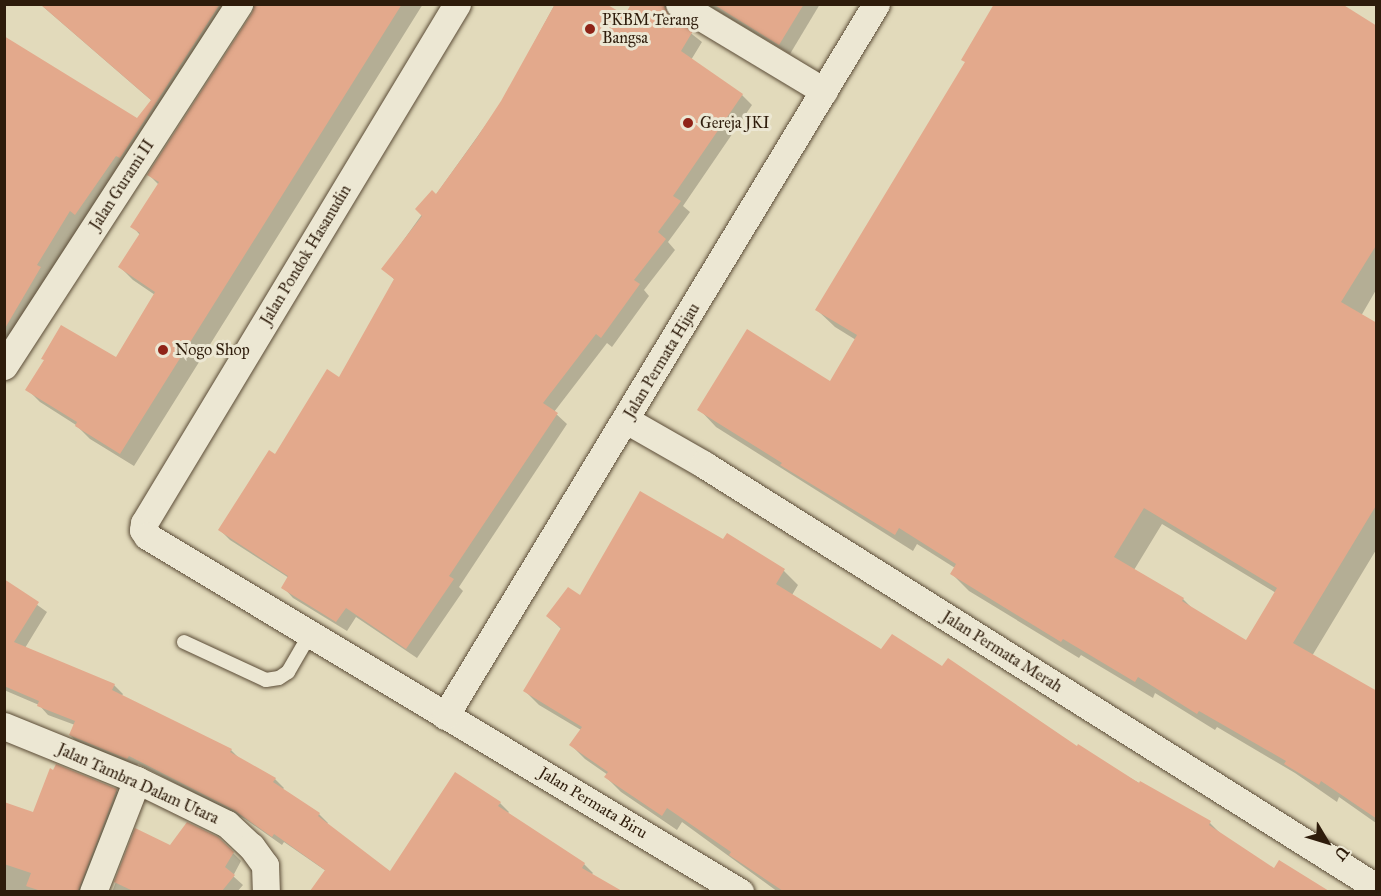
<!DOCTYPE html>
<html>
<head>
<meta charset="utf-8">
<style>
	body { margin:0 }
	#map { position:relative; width:1381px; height:896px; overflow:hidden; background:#e2dabb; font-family:"IM FELL Great Primer",serif }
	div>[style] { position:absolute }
	.shadow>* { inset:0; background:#0003 }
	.building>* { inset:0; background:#e3a98c }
	.roads { filter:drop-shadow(0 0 2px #5b4c37) drop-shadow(0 0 2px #5b4c37) }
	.lane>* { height:14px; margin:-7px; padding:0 7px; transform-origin:7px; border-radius:7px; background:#ece7d3 }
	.street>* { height:27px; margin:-13.5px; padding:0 13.5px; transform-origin:13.5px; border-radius:13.5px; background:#ece7d3 }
	.dots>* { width:16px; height:16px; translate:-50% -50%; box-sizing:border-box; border:3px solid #ece7d3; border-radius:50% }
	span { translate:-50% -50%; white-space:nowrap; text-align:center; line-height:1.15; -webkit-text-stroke:6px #ece7d3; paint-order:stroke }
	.poi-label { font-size:16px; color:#2e1c0b }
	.left { translate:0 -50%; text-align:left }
	.street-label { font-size:16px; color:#2e1c0b }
	.frame { position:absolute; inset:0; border:6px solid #2e1c0b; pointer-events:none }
	.north { position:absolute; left:1297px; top:812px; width:60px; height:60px; -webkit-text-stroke:4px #ece7d3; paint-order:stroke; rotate:128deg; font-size:16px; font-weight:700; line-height:24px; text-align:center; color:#2e1c0b }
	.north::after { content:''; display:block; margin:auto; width:21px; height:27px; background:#2e1c0b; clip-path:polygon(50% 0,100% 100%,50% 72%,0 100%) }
</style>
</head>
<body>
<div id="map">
	<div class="shadow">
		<div style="clip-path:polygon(40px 4px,243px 4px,4px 343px,4px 38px,138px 120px,152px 101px)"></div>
		<div style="clip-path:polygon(256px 4px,423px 4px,134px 466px,90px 439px,76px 425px,40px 402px,27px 389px,117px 359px,155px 295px,133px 280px,120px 267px,140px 235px,132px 226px,159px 185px,149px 175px,254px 13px)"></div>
		<div style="clip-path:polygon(555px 4px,603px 4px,625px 17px,633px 4px,678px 4px,673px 15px,674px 20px,702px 42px,691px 60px,742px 95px,752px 105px,683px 206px,690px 212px,668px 242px,675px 250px,644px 290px,649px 296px,612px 347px,607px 343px,554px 412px,567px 424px,459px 587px,463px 591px,417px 658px,356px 617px,347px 631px,293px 598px,283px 587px,289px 578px,230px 540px,220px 530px,340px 379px,395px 280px,383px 269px,502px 102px)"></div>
		<div style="clip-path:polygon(706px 4px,820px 4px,790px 54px)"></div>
		<div style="clip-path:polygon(evenodd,1376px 28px,1376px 290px,1361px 316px,1376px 325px,1376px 550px,1312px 656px,1376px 694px,1376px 823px,1339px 797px,1337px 802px,1295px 773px,1217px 727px,1215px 730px,1155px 693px,1153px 698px,1081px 655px,1079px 658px,969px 591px,952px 574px,955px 568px,917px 544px,913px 551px,716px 427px,699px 409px,830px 383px,856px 340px,835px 327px,817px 310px,1376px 28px,1162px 524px,1276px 593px,1246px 642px,1194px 610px,1183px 599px,1134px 570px,1162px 524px)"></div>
		<div style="clip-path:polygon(723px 541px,784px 571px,798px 585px,792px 595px,882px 652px,1077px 748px,1210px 823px,1224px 837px,1275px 870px,1280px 862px,1326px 892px,778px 892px,682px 822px,677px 830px,621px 792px,606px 777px,608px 775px,585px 759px,571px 745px,581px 730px,539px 705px,525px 691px,562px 630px,548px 616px,580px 597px)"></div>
		<div style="clip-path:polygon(4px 581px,47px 612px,25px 648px,114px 685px,123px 694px,121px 697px,231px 750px,240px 759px,275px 779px,284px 788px,282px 790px,319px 814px,328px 823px,326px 825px,390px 873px,500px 803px,509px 812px,507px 814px,584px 864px,593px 873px,591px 875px,619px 892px,312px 892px,326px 871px,284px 842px,282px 845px,245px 819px,138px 764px,136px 767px,79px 744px,70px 735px,75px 725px,48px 715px,39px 705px,4px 690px)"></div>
		<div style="clip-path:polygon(116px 790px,124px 799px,88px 892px,4px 892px,4px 803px,34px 814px)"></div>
		<div style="clip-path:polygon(136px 830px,170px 847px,233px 853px,241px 861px,233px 876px,243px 885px,237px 892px,112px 892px)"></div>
	</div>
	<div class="building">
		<div style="clip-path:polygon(40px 4px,220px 4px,120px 158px,116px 156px,75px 215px,70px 211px,37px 265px,41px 267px,4px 330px,4px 36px,137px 118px,151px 100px)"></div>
		<div style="clip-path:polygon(255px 4px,402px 4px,120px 454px,75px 426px,77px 422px,25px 390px,44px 360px,41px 359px,61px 325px,116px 357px,155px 292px,118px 267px,140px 233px,130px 227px,159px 182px,147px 175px,252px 13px)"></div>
		<div style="clip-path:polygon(555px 4px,606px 4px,625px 15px,631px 4px,663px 4px,670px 17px,693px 31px,681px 51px,743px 94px,673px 196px,681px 201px,658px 232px,666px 239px,634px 280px,640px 284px,601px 338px,596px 334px,543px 403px,558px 413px,449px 576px,454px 579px,406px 649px,346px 608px,336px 622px,281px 588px,288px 576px,218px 530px,269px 450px,275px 454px,327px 369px,339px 377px,394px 279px,381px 269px,422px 216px,415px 209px,432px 190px,436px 194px,476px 139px,501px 101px)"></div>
		<div style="clip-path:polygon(713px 4px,804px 4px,779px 45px)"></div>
		<div style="clip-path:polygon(evenodd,994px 4px,1342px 4px,1377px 26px,1377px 244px,1341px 302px,1377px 323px,1377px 504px,1293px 643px,1377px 691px,1377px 819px,1321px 781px,1319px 785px,1284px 764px,1286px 761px,1199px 711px,1197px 714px,1138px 677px,1135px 682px,1063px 639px,1061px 642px,950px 574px,956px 564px,899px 528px,895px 535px,780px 465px,782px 463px,697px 410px,747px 329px,830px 381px,857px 335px,815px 310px,965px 62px,961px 60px,994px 4px,1144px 508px,1277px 588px,1246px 640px,1182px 601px,1184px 598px,1114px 557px,1144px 508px)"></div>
		<div style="clip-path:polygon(640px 491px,723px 539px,727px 533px,785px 569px,776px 584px,881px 649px,892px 634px,942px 666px,948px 658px,1077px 746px,1078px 744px,1139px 783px,1140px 781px,1211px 821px,1209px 825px,1274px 868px,1279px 860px,1329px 891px,783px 891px,729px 855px,731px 852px,667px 808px,662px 816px,604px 777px,608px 772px,569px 745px,582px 727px,523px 691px,561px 628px,546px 616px,568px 587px,580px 595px)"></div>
		<div style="clip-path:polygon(4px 579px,39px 602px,14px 642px,115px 684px,112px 690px,232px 749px,230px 752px,276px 778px,273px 782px,320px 813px,318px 816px,390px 871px,455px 772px,501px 802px,498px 806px,585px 863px,582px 868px,622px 891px,310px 891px,325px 870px,274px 834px,272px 837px,234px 810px,129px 756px,127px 759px,69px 735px,75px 721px,37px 706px,39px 701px,4px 686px)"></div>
		<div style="clip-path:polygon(56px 764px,117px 789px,78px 891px,41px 891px,26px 886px,31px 873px,4px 864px,4px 802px,33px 812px,50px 768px,53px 770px)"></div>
		<div style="clip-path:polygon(187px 822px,218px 837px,234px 852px,225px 867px,235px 875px,222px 891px,133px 891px,114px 882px,135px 828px,170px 845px)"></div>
	</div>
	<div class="roads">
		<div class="lane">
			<div style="left:184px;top:642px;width:90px;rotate:24.9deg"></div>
			<div style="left:266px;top:680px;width:13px;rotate:-9deg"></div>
			<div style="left:279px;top:678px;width:11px;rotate:-34deg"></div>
			<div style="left:288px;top:672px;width:44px;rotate:-59.9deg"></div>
		</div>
		<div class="street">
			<div style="left:457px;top:4px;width:606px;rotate:121.09deg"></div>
			<div style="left:144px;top:523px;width:7px;rotate:98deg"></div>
			<div style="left:143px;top:530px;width:7px;rotate:56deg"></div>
			<div style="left:147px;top:536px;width:692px;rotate:30.98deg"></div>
			<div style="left:679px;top:4px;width:169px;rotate:31deg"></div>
			<div style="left:4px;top:366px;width:432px;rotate:-57deg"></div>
			<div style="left:626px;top:420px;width:89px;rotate:29.7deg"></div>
			<div style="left:703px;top:464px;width:795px;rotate:32.15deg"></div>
			<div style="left:445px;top:716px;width:832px;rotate:-58.81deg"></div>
			<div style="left:4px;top:726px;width:144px;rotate:22.1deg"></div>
			<div style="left:137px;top:780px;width:100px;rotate:26.1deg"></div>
			<div style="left:227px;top:824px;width:33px;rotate:43deg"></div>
			<div style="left:251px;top:846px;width:24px;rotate:54deg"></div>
			<div style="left:265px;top:865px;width:27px;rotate:88deg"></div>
			<div style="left:93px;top:892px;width:120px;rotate:-68.6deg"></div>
		</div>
	</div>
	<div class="dots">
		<div style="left:590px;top:29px;background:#8f2418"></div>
		<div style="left:688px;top:123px;background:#8f2418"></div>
		<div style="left:163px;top:350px;background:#8f2418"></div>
	</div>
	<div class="poi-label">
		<span class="left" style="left:602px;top:29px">PKBM Terang<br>Bangsa</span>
		<span class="left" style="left:700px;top:123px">Gereja JKI</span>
		<span class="left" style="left:175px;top:350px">Nogo Shop</span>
	</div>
	<div class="street-label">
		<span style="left:122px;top:185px;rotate:-57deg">Jalan Gurami II</span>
		<span style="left:306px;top:255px;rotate:-59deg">Jalan Pondok Hasanudin</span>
		<span style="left:662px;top:361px;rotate:-59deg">Jalan Permata Hijau</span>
		<span style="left:1002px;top:652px;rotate:32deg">Jalan Permata Merah</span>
		<span style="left:138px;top:784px;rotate:24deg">Jalan Tambra Dalam Utara</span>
		<span style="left:593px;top:803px;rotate:31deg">Jalan Permata Biru</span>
	</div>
	<div class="frame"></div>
	<div class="north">U</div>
</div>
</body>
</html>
